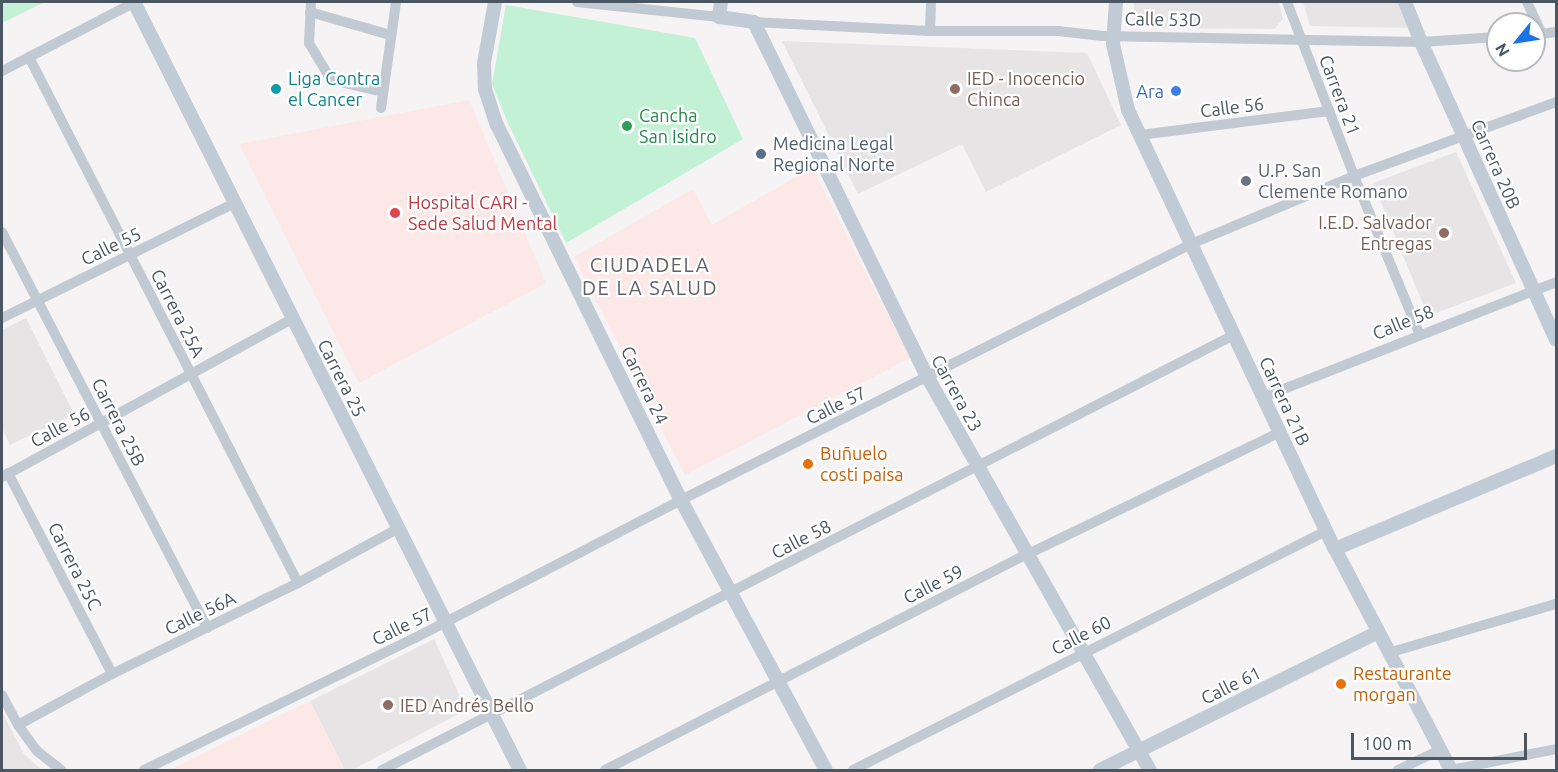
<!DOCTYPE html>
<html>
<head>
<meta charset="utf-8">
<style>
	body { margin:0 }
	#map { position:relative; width:1558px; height:772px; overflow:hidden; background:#f5f3f3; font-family:Ubuntu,sans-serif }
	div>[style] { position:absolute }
	.education>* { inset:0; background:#e6e4e5 }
	.medical>* { inset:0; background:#fce8e6 }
	.green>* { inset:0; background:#c3f1d5 }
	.street>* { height:10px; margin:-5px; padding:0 5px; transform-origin:5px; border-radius:5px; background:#c1cad2 }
	.secondary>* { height:14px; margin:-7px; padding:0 7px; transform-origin:7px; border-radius:7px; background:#c1cbd6 }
	.dots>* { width:16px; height:16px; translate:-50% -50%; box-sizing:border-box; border:3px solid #fff; border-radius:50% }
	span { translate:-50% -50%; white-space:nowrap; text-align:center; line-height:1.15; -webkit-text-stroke:4.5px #fff; paint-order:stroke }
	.street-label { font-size:18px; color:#4a5661 }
	.culture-label { font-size:18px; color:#0d838f }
	.left { translate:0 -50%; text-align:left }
	.education-label { font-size:18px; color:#785e54 }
	.right { translate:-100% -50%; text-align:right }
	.shop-label { font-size:18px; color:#366cbe }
	.leisure-label { font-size:18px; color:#27864d }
	.service-label { font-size:18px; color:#4e5e75 }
	.worship-label { font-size:18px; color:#5b616d }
	.health-label { font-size:18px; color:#be3a42 }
	.food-label { font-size:18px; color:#c56008 }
	.neighbourhood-label { font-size:20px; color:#5f6368; letter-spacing:1.5px }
	.frame { position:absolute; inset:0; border:3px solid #4a5661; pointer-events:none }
	.north { position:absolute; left:1486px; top:12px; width:60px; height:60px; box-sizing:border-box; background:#fff; border:2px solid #b7bbc0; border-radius:50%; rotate:240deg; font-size:16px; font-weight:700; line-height:24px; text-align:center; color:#4a5661 }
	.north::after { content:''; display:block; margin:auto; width:21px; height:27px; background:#1a73e8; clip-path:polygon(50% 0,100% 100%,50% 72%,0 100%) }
	.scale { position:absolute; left:1351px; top:733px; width:176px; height:27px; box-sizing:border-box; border:3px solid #4a5661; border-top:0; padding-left:8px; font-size:18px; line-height:21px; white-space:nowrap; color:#4a5661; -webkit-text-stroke:4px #fff; paint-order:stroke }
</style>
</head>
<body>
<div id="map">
	<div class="education">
		<div style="clip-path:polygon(1134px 2px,1279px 2px,1283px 19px,1274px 29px,1147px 28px,1134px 23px)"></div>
		<div style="clip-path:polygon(1303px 2px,1399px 2px,1409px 28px,1310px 26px)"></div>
		<div style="clip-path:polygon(782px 41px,1087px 53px,1121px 125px,986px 192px,962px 144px,858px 194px)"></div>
		<div style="clip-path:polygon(1456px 152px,1516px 283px,1428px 316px,1373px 183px)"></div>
		<div style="clip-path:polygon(26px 318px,74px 414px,10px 445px,2px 428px,2px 330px)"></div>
		<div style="clip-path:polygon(434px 639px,466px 710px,352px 770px,345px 770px,310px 701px)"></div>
		<div style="clip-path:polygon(2px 712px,24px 754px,42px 770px,2px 770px)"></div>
	</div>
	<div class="medical">
		<div style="clip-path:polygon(469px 100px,546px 283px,359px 383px,239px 144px)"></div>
		<div style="clip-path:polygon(812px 168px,910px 358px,685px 475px,574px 257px,693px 189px,712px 225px)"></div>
		<div style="clip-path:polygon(310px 701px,345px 770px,169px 770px)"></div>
	</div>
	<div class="green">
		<div style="clip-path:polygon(2px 2px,45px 2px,2px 23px)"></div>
		<div style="clip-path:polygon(506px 5px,695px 38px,743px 139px,566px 243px,507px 121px,492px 84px)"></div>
	</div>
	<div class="street">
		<div style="left:311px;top:2px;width:41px;rotate:92.8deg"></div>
		<div style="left:309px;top:43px;width:37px;rotate:59deg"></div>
		<div style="left:328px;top:75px;width:10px;rotate:37deg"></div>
		<div style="left:336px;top:81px;width:48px;rotate:13.2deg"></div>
		<div style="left:577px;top:2px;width:143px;rotate:6deg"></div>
		<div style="left:1287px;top:2px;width:186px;rotate:68.9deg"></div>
		<div style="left:1354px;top:176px;width:170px;rotate:67.5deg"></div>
		<div style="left:1527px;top:2px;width:35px;rotate:65deg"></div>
		<div style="left:310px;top:12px;width:83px;rotate:16deg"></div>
		<div style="left:754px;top:22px;width:176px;rotate:2.9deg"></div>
		<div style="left:930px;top:31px;width:128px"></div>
		<div style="left:1058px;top:31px;width:45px;rotate:6.3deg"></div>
		<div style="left:1103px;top:36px;width:318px;rotate:1.1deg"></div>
		<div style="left:1421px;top:42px;width:77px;rotate:-3.7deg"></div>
		<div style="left:930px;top:31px;width:29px;rotate:-88deg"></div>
		<div style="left:1534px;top:35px;width:22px;rotate:-8deg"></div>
		<div style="left:29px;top:57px;width:591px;rotate:62.91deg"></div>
		<div style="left:2px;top:71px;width:150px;rotate:-27.4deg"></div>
		<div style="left:381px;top:108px;width:107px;rotate:-81.9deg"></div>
		<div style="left:1140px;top:135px;width:191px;rotate:-7.2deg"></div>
		<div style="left:2px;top:232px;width:446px;rotate:62.6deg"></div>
		<div style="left:2px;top:318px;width:260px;rotate:-26.3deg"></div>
		<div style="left:1263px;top:397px;width:315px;rotate:-21.4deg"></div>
		<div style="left:8px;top:473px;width:226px;rotate:62.6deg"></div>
		<div style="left:2px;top:477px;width:330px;rotate:-28.6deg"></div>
		<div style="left:1388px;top:653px;width:175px;rotate:-16.3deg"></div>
		<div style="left:2px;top:695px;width:34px;rotate:62deg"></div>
		<div style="left:18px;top:725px;width:32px;rotate:54deg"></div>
		<div style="left:37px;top:751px;width:31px;rotate:38deg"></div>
		<div style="left:18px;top:725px;width:107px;rotate:-28.5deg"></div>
		<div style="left:112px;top:674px;width:207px;rotate:-26.1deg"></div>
		<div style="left:298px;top:583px;width:113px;rotate:-28.6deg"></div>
		<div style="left:144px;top:770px;width:301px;rotate:-26deg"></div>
		<div style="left:415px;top:638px;width:300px;rotate:-27.4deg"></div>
		<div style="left:681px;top:500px;width:571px;rotate:-26.65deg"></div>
		<div style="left:1191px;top:244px;width:177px;rotate:-22.6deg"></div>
		<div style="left:1354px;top:176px;width:215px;rotate:-20.1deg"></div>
		<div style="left:382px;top:770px;width:957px;rotate:-27.05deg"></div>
		<div style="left:605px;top:770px;width:473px;rotate:-27.1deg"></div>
		<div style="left:1026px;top:555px;width:282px;rotate:-25.8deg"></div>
		<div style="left:853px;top:770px;width:530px;rotate:-26.81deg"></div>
		<div style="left:1398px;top:770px;width:47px;rotate:-25.5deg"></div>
		<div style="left:1451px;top:770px;width:107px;rotate:-11.3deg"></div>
	</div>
	<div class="secondary">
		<div style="left:134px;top:2px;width:860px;rotate:63.32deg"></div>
		<div style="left:495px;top:2px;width:62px;rotate:100.2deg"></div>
		<div style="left:484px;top:63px;width:26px;rotate:88deg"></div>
		<div style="left:485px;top:89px;width:38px;rotate:72deg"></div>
		<div style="left:497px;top:125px;width:418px;rotate:63.9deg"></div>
		<div style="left:681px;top:500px;width:306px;rotate:61.8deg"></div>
		<div style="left:721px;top:2px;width:15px;rotate:98deg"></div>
		<div style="left:719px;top:17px;width:35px;rotate:8deg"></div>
		<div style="left:754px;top:22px;width:396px;rotate:64deg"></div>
		<div style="left:928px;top:378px;width:450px;rotate:60.5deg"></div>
		<div style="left:1116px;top:2px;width:42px;rotate:94.1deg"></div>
		<div style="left:1113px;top:44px;width:68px;rotate:77.2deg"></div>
		<div style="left:1128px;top:110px;width:485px;rotate:64.8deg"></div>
		<div style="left:1335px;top:549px;width:250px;rotate:62.3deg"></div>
		<div style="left:1405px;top:2px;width:43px;rotate:68.2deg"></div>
		<div style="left:1421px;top:42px;width:327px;rotate:65.6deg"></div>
		<div style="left:1335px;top:549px;width:240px;rotate:-22.8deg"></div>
		<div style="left:1100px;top:770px;width:310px;rotate:-26.4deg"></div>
	</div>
	<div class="dots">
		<div style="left:276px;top:89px;background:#0f9aa8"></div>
		<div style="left:955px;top:89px;background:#8d6e63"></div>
		<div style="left:1176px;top:91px;background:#3f7fe0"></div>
		<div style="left:627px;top:126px;background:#2e9e5b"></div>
		<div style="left:761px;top:154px;background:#5c6f8a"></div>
		<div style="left:1246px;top:181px;background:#6b7280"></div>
		<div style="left:395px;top:213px;background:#e0444e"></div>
		<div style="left:1444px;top:233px;background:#8d6e63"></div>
		<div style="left:808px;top:464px;background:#e8710a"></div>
		<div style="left:1341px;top:684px;background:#e8710a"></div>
		<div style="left:388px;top:705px;background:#8d6e63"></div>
	</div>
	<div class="street-label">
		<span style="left:1163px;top:19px;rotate:1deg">Calle 53D</span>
		<span style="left:1340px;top:95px;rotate:69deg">Carrera 21</span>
		<span style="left:1232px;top:107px;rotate:-7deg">Calle 56</span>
		<span style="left:1496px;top:164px;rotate:66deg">Carrera 20B</span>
		<span style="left:111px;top:246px;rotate:-26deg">Calle 55</span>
		<span style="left:178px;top:313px;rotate:63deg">Carrera 25A</span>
		<span style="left:1403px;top:322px;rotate:-22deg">Calle 58</span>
		<span style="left:342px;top:378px;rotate:63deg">Carrera 25</span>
		<span style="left:645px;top:385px;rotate:64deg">Carrera 24</span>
		<span style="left:957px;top:393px;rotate:61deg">Carrera 23</span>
		<span style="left:1285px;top:401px;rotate:65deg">Carrera 21B</span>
		<span style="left:836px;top:405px;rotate:-26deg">Calle 57</span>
		<span style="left:119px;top:422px;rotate:63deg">Carrera 25B</span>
		<span style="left:60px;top:427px;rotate:-28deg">Calle 56</span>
		<span style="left:801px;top:539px;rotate:-27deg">Calle 58</span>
		<span style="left:75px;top:566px;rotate:63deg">Carrera 25C</span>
		<span style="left:933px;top:584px;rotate:-27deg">Calle 59</span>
		<span style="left:200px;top:613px;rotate:-26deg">Calle 56A</span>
		<span style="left:402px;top:626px;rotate:-26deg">Calle 57</span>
		<span style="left:1081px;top:635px;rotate:-27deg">Calle 60</span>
		<span style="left:1231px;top:685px;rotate:-26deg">Calle 61</span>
	</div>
	<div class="culture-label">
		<span class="left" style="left:288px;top:89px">Liga Contra<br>el Cancer</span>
	</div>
	<div class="education-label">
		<span class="left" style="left:967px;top:89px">IED - Inocencio<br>Chinca</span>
		<span class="right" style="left:1432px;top:233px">I.E.D. Salvador<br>Entregas</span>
		<span class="left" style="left:400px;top:705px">IED Andrés Bello</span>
	</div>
	<div class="shop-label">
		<span class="right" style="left:1164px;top:91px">Ara</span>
	</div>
	<div class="leisure-label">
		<span class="left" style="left:639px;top:126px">Cancha<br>San Isidro</span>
	</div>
	<div class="service-label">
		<span class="left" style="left:773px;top:154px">Medicina Legal<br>Regional Norte</span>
	</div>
	<div class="worship-label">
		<span class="left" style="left:1258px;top:181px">U.P. San<br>Clemente Romano</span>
	</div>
	<div class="health-label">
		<span class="left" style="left:408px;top:213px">Hospital CARI -<br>Sede Salud Mental</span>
	</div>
	<div class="food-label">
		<span class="left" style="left:820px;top:464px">Buñuelo<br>costi paisa</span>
		<span class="left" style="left:1353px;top:684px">Restaurante<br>morgan</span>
	</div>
	<div class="neighbourhood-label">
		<span style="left:650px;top:276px">CIUDADELA<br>DE LA SALUD</span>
	</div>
	<div class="frame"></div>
	<div class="north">N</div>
	<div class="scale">100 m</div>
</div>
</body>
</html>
